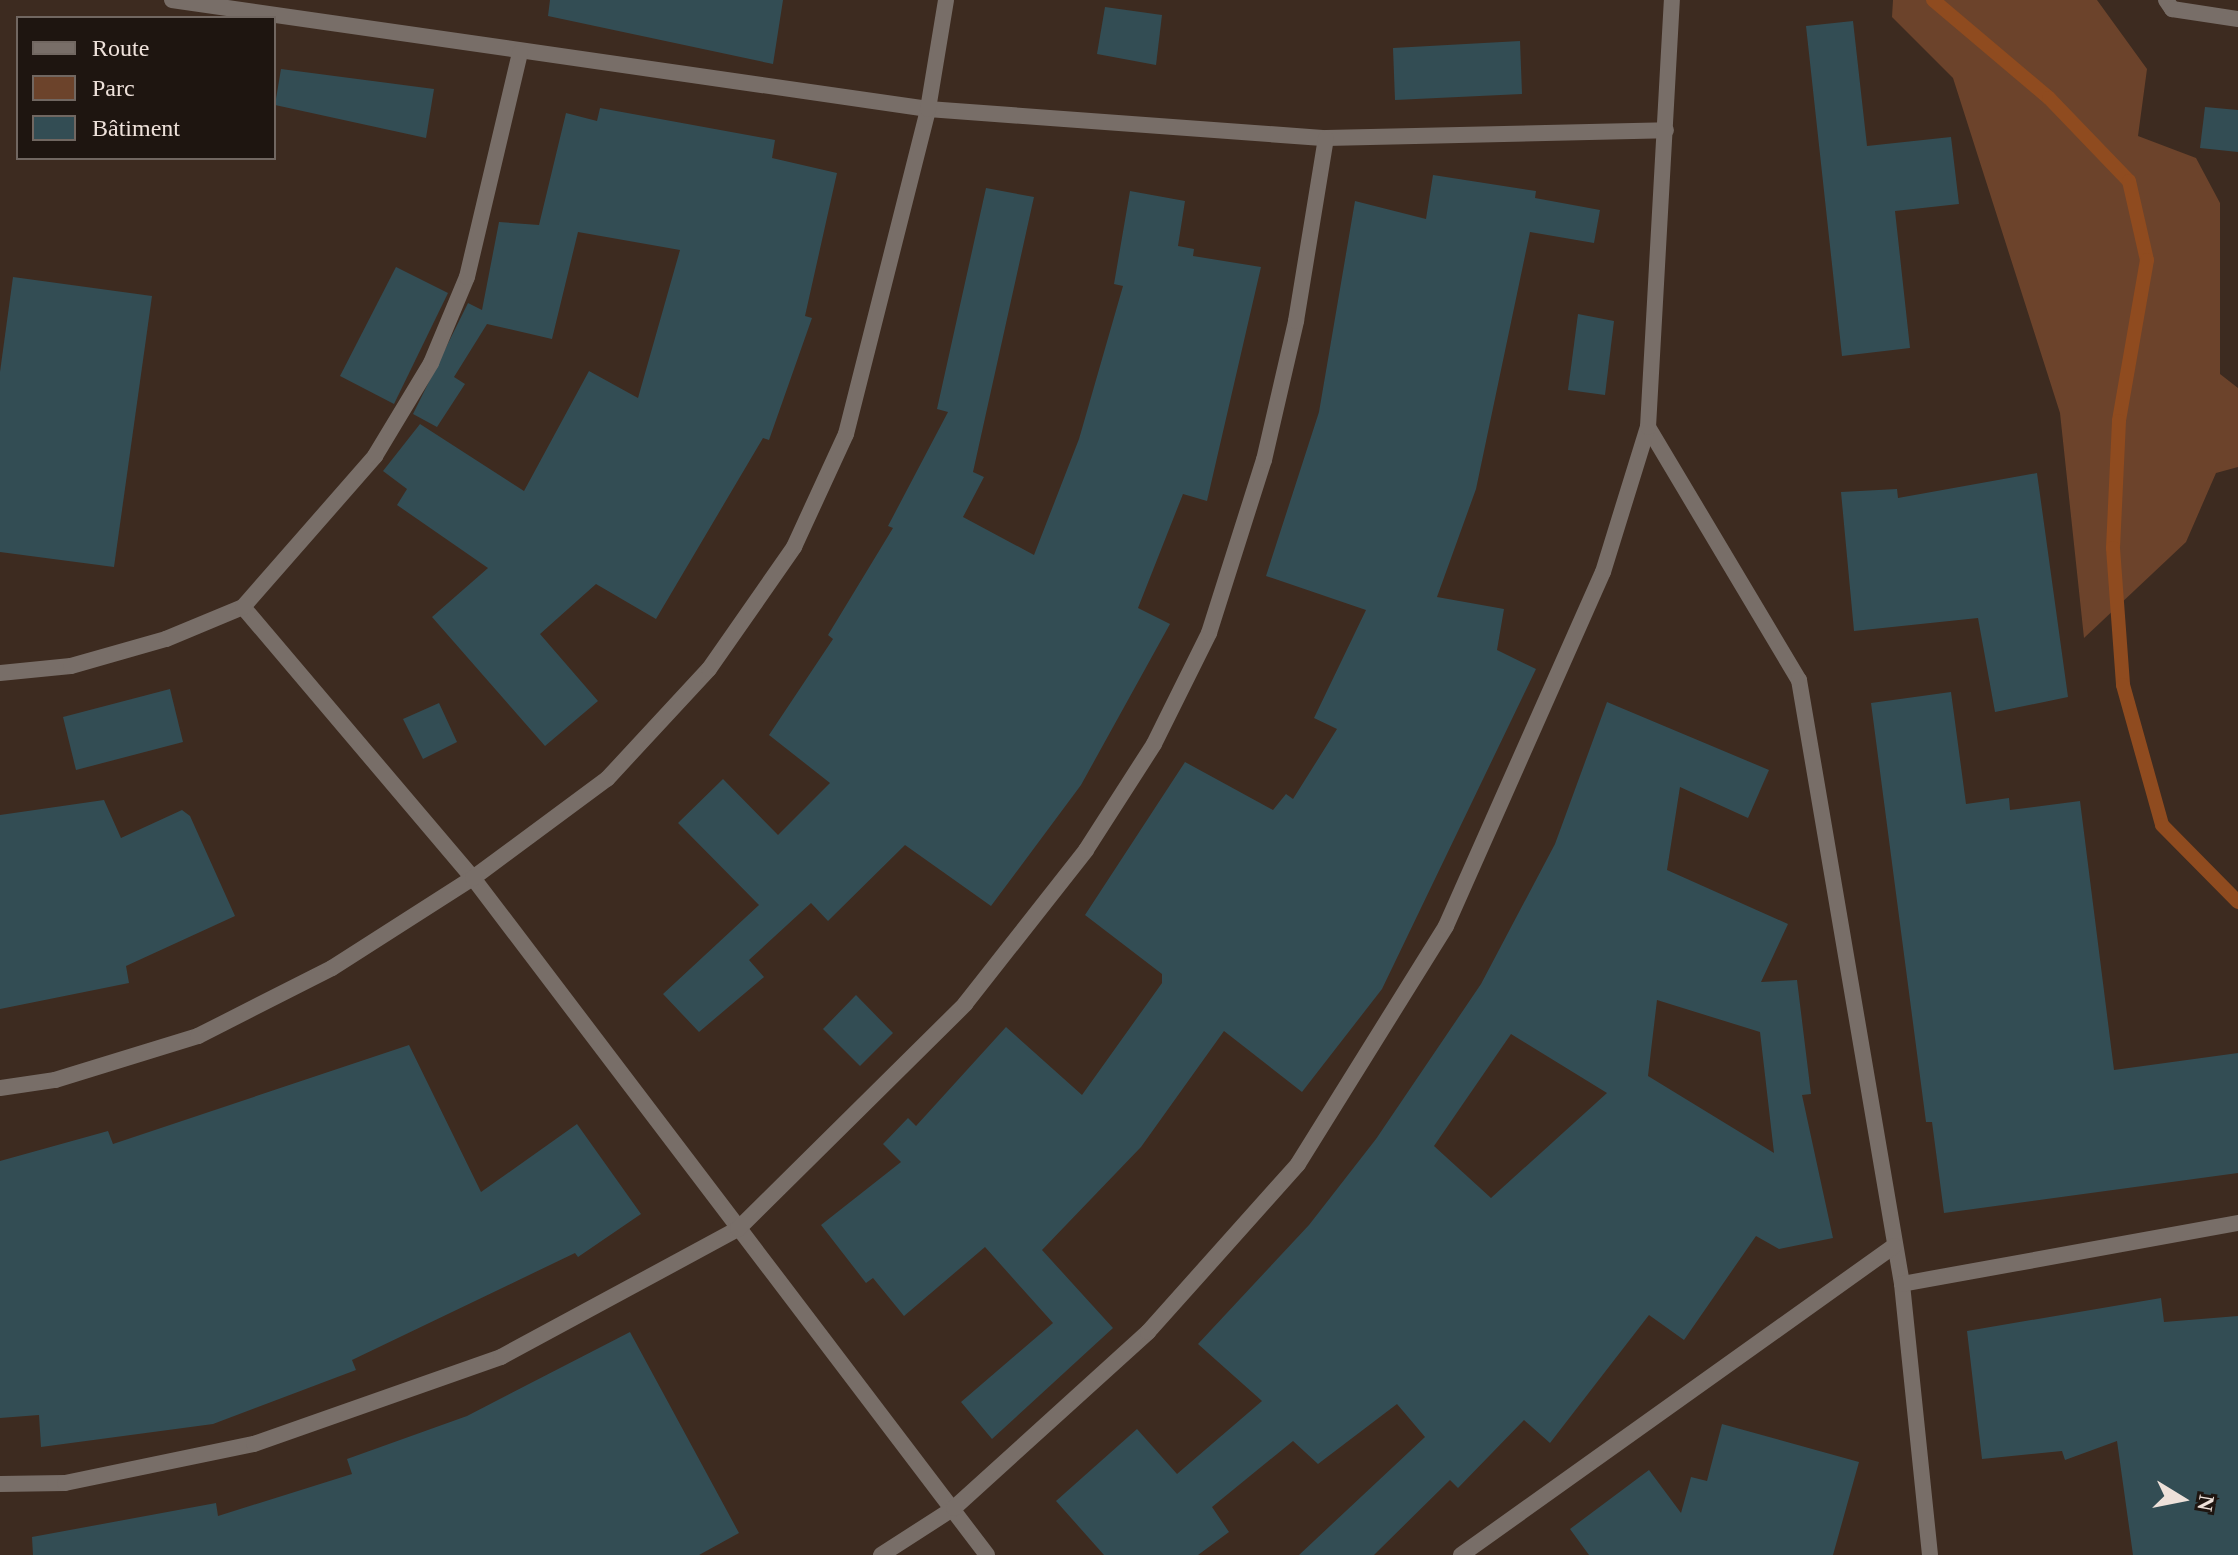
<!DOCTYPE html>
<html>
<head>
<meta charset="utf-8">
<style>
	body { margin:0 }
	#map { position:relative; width:2238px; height:1555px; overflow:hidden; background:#3d2b20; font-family:Georgia,serif }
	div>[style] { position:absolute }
	.green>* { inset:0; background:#6c432b }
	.stream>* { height:14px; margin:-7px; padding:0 7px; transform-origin:7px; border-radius:7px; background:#8f4b1f }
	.building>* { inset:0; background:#334d54 }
	.service>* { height:16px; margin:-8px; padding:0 8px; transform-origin:8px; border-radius:8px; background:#786e68 }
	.minor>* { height:16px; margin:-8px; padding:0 8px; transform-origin:8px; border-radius:8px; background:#786e68 }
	span { translate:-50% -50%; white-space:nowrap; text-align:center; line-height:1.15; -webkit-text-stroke:6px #1e1510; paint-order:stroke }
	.legend { position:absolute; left:16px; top:16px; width:260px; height:144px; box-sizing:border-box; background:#1e1510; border:2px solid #716761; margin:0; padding:10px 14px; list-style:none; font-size:24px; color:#eee1da }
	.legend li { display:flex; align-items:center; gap:16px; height:40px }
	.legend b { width:40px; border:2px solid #716761 }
	.north { position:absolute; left:2142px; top:1459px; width:80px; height:80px; -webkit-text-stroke:6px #1e1510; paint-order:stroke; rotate:100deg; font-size:22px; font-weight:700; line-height:32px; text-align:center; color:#eee1da }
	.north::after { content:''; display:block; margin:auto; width:28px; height:36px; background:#eee1da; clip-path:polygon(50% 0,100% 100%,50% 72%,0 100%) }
</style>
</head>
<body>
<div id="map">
	<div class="green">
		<div style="clip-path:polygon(1893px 0,2097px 0,2147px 69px,2138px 136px,2196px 158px,2220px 203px,2220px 374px,2238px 388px,2238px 467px,2216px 473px,2186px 542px,2084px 638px,2060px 413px,1953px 78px,1892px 17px)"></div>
	</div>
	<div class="stream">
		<div style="left:1933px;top:0;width:152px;rotate:40.2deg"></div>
		<div style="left:2049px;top:98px;width:115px;rotate:46.1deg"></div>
		<div style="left:2129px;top:181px;width:81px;rotate:77.2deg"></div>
		<div style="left:2147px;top:260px;width:163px;rotate:99.9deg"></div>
		<div style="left:2119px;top:421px;width:127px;rotate:92.7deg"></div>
		<div style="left:2113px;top:548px;width:137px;rotate:85.8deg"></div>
		<div style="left:2123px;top:685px;width:145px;rotate:74.4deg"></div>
		<div style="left:2162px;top:825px;width:108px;rotate:45.4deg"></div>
	</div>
	<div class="building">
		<div style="clip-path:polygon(550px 0,783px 0,773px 64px,548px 16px)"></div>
		<div style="clip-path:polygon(1105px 7px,1162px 15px,1156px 65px,1097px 54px)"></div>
		<div style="clip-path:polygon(1853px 21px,1867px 146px,1951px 137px,1959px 204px,1895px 211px,1910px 348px,1842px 356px,1806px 26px)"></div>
		<div style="clip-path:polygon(1520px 41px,1522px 94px,1395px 100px,1393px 48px)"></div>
		<div style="clip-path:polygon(281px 69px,434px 89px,426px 138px,275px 105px)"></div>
		<div style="clip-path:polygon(2205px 107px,2238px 110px,2238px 152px,2200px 148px)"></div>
		<div style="clip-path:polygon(600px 108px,775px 140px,772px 158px,837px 173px,805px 316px,812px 318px,769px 440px,763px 438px,656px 619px,596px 584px,540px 634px,598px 701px,545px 746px,432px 617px,488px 568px,397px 505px,407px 489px,383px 471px,420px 424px,524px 491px,589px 371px,638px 398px,680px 250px,578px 232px,552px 339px,487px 324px,454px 377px,465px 384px,437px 427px,413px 414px,468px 303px,482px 310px,499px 222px,539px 225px,566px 113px,597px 121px)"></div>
		<div style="clip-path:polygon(1433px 175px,1536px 191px,1535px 198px,1600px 210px,1594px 243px,1530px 232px,1476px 489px,1437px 597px,1504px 609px,1497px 650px,1536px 669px,1382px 989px,1302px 1092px,1224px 1031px,1141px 1147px,1042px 1250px,1113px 1328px,992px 1439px,961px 1402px,1053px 1323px,985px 1247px,904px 1316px,873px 1278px,866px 1283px,821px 1225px,901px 1162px,883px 1144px,908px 1118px,916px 1126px,1006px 1027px,1082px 1095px,1162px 983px,1162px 974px,1085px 915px,1185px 762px,1273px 810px,1286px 794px,1293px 799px,1337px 729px,1314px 718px,1366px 610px,1266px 576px,1319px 412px,1355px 201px,1426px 219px)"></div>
		<div style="clip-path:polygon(986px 188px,1034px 197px,973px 472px,984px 477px,963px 517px,1034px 555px,1079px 439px,1123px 286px,1114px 284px,1130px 191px,1185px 201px,1178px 246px,1194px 249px,1193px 256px,1261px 267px,1207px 501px,1183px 494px,1138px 608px,1170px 624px,1081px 785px,991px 906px,905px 845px,828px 921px,811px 903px,749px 960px,764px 977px,699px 1032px,663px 994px,759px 905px,678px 823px,723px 779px,778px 835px,830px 783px,769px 735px,833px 639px,828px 635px,893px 528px,888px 526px,948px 412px,937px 409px)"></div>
		<div style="clip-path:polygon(396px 267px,448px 293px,394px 404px,340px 376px)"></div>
		<div style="clip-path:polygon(13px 277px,152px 296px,114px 567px,0 552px,0 372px)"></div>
		<div style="clip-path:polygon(1578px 314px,1614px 321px,1605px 395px,1568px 390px)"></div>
		<div style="clip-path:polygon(2037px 473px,2068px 697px,1995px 712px,1978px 618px,1854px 631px,1841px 492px,1897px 489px,1898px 498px)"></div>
		<div style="clip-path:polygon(170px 689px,183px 742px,76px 770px,63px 717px)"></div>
		<div style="clip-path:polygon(1951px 692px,1966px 804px,2009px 798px,2010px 810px,2080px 801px,2114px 1070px,2238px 1053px,2238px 1173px,1944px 1213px,1932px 1122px,1926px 1122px,1871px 703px)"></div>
		<div style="clip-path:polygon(evenodd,1607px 702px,1769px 770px,1748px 818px,1680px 787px,1667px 870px,1788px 924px,1761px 982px,1797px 980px,1811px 1094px,1802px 1095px,1833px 1238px,1779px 1249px,1756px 1236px,1684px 1340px,1649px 1315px,1550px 1443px,1524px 1420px,1458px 1488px,1450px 1480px,1374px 1555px,1299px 1555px,1425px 1437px,1397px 1404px,1318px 1464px,1293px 1441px,1212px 1507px,1229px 1532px,1198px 1555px,1104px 1555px,1056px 1501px,1137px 1429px,1177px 1474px,1262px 1401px,1198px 1344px,1309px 1225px,1376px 1139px,1481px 984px,1555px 844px,1607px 702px,1657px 1000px,1760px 1032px,1774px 1153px,1648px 1076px,1657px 1000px,1607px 702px,1511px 1034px,1607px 1093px,1491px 1198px,1434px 1146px,1511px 1034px)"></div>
		<div style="clip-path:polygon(439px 703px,457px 742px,423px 759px,403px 719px)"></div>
		<div style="clip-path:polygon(104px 800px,121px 838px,182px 810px,190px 816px,235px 916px,126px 966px,129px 983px,0 1009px,0 815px)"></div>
		<div style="clip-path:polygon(856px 995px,893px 1033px,860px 1066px,823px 1029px)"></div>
		<div style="clip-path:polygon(409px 1045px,481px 1192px,577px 1124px,641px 1214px,578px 1257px,575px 1253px,352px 1360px,356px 1370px,213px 1424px,41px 1447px,39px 1415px,0 1418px,0 1161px,108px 1131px,113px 1144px)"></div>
		<div style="clip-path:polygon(2161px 1298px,2164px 1322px,2238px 1316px,2238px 1555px,2133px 1555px,2117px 1441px,2065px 1460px,2062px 1451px,1982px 1459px,1967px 1331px)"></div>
		<div style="clip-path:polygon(630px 1332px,739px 1533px,699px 1555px,33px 1555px,32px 1537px,216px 1503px,218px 1516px,352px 1474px,347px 1459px,467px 1416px)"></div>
		<div style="clip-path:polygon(1722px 1424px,1859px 1462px,1833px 1555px,1589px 1555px,1570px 1529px,1649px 1470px,1681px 1513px,1691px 1477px,1707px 1481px)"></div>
	</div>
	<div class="service">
		<div style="left:2166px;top:0;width:11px;rotate:56deg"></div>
		<div style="left:2172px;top:9px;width:67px;rotate:8.6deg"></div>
	</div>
	<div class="minor">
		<div style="left:172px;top:0;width:764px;rotate:8.2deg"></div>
		<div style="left:928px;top:109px;width:399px;rotate:4.2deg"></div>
		<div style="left:1326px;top:138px;width:340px;rotate:-1.3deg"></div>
		<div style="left:1648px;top:427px;width:295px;rotate:59.2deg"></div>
		<div style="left:1799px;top:680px;width:613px;rotate:80.32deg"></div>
		<div style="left:1902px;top:1284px;width:272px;rotate:84.1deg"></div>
		<div style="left:243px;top:607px;width:355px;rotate:49.7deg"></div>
		<div style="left:473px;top:878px;width:850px;rotate:52.79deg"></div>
		<div style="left:0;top:673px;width:71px;rotate:-5.6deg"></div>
		<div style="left:71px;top:666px;width:99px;rotate:-15.9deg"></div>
		<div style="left:166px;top:639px;width:83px;rotate:-22.6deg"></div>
		<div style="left:243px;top:607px;width:201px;rotate:-48.8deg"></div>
		<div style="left:375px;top:456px;width:109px;rotate:-58.9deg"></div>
		<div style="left:431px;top:363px;width:93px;rotate:-67.3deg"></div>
		<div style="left:467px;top:277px;width:231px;rotate:-76.7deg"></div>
		<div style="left:0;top:1088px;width:56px;rotate:-8.3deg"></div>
		<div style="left:55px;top:1080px;width:150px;rotate:-17.1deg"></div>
		<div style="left:198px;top:1036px;width:150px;rotate:-26.9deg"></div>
		<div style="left:332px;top:968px;width:167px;rotate:-32.6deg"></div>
		<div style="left:473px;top:878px;width:167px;rotate:-36.5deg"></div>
		<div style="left:607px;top:779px;width:150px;rotate:-47.2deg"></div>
		<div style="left:709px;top:669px;width:149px;rotate:-55.1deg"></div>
		<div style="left:794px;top:547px;width:124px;rotate:-65.3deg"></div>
		<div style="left:846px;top:434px;width:335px;rotate:-75.8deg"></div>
		<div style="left:928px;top:109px;width:110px;rotate:-80.6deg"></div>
		<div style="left:1902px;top:1284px;width:341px;rotate:-10.3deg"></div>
		<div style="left:0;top:1484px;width:65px;rotate:-0.9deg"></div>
		<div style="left:65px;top:1483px;width:193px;rotate:-11.7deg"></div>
		<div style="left:254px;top:1444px;width:262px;rotate:-19.4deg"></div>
		<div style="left:501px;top:1357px;width:269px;rotate:-28.4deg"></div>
		<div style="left:738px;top:1229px;width:320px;rotate:-44.7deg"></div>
		<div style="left:965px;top:1004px;width:196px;rotate:-51.8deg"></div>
		<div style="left:1086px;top:850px;width:126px;rotate:-57.3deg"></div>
		<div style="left:1154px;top:744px;width:124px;rotate:-63.6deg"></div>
		<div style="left:1209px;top:633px;width:182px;rotate:-72.4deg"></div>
		<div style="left:1264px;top:460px;width:143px;rotate:-77deg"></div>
		<div style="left:1296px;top:321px;width:185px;rotate:-80.7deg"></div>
		<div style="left:881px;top:1555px;width:87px;rotate:-32.8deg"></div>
		<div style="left:954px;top:1508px;width:262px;rotate:-42.2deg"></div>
		<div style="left:1148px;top:1332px;width:225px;rotate:-48.2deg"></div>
		<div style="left:1298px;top:1164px;width:280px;rotate:-58.1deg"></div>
		<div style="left:1446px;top:926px;width:387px;rotate:-66.1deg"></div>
		<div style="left:1603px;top:572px;width:152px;rotate:-72.8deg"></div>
		<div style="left:1648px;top:427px;width:428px;rotate:-86.8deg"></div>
		<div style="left:1461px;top:1555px;width:532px;rotate:-35.51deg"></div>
	</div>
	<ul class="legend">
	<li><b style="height:10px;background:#786e68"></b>Route</li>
	<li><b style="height:22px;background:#6c432b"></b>Parc</li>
	<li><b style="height:22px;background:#334d54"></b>Bâtiment</li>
	</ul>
	<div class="north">N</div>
</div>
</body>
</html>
